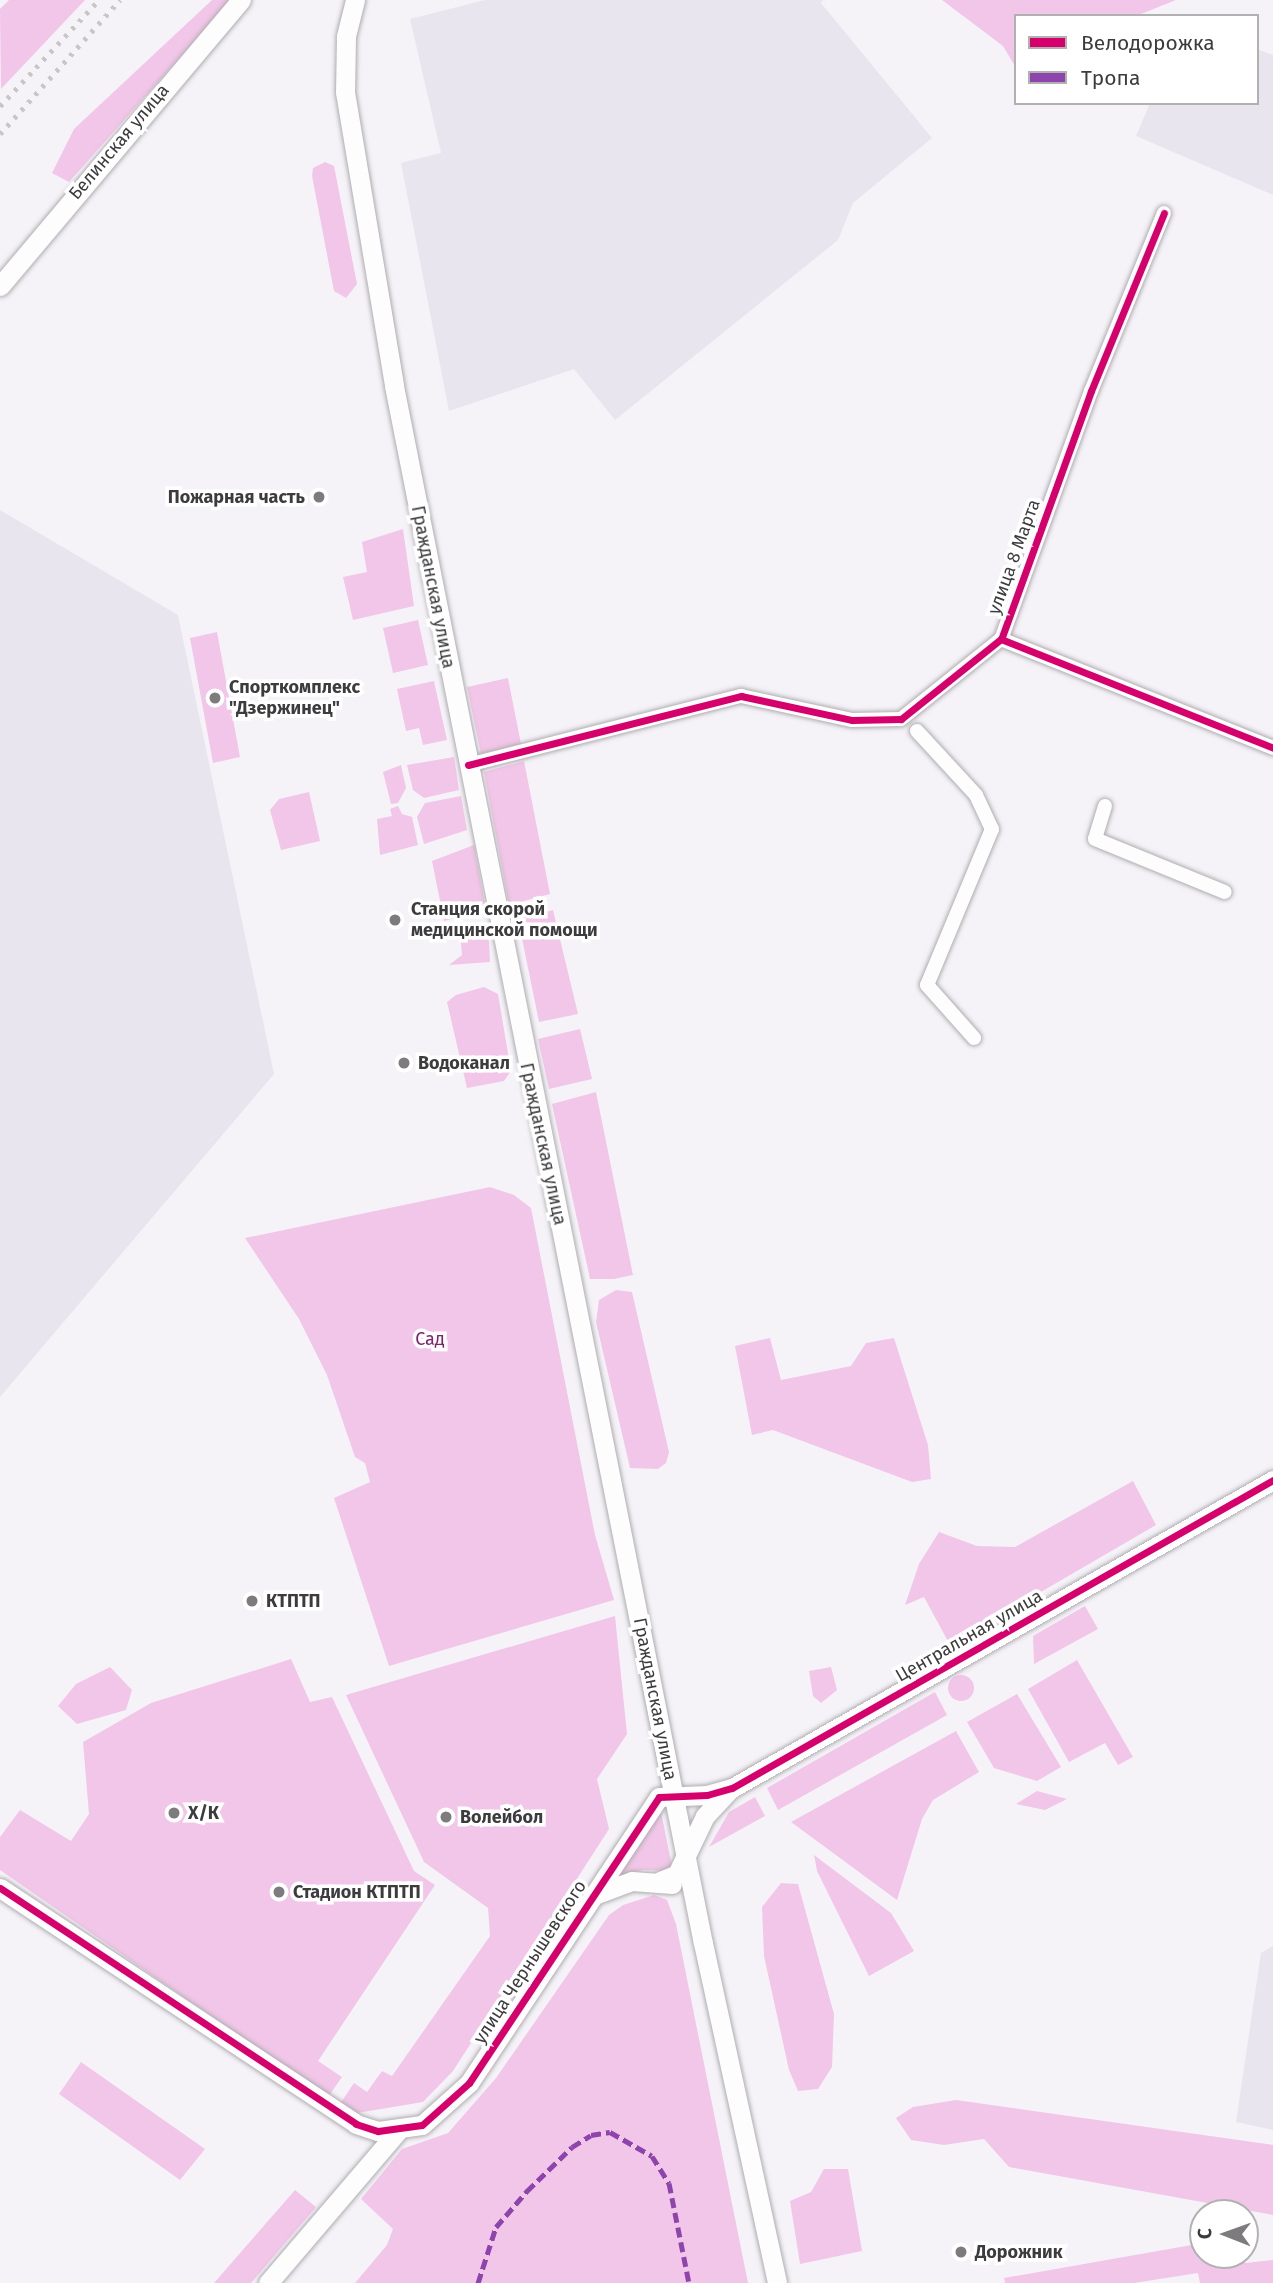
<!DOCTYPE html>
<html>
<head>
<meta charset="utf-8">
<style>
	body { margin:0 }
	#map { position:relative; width:1273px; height:2283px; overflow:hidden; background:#f5f3f8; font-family:"Fira Sans",sans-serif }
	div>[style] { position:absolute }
	.built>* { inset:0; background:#e9e5ef }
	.green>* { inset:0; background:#f2c6e8 }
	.round { border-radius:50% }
	.roads { filter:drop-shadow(0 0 2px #afadb0) drop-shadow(0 0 2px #afadb0) }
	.street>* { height:14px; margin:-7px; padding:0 7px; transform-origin:7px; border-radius:7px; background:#fefdfe }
	.secondary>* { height:19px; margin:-9.5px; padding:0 9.5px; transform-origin:9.5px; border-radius:9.5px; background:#fefdfe }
	.rail>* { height:4.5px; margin-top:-2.25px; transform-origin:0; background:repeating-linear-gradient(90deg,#c8c7c8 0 3.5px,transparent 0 10.5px) }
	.quiet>* { height:5px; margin-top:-2.5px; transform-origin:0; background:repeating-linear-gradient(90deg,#8e44ad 0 10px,transparent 0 15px) }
	.cycleway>* { height:7px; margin:-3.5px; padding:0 3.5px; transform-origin:3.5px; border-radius:3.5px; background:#d6006c }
	.dots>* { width:19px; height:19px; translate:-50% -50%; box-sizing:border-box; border:4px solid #fff; border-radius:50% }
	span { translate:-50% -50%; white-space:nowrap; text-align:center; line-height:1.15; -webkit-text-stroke:7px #fff; paint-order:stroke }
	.street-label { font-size:18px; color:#3c3b3d }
	.poi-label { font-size:18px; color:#3c3b3d; font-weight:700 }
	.right { translate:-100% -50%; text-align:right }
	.left { translate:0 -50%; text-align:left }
	.park-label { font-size:18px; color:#7c236a }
	.legend { position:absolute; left:1014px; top:14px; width:245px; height:91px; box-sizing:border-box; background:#fff; border:2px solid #b1b1b1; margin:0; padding:9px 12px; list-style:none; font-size:21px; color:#3c3b3d }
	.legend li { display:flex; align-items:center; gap:14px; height:35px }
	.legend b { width:35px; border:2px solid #b1b1b1 }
	.north { position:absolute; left:1189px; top:2199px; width:70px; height:70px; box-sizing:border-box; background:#fff; border:2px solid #b1b1b1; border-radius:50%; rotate:271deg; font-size:19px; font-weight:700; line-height:28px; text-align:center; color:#3c3b3d }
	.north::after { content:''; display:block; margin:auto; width:24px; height:32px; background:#7d7b7e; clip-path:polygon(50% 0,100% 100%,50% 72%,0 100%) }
</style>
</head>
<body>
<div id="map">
	<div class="built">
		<div style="clip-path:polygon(485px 0,823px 0,821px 3px,932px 138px,853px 203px,838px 240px,615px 420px,574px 369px,449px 411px,401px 163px,441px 153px,410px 19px)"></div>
		<div style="clip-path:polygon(1257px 49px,1273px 55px,1273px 195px,1136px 136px,1150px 103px,1257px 103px)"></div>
		<div style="clip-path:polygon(0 510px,178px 615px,274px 1074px,0 1397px)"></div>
		<div style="clip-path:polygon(1273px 1946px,1273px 2130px,1236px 2122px,1261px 1953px)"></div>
	</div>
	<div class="green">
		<div style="clip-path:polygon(9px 0,85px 0,1px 89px,0 9px)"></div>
		<div style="clip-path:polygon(212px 0,231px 0,69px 182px,52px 173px,74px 129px)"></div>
		<div style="clip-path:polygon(942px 0,1176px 0,1136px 16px,1016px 16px,1016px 68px,1003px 46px)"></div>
		<div style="clip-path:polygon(325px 162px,334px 166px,357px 284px,346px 298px,334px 291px,312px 176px,313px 168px)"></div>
		<div style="clip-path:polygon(403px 529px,414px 606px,353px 620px,343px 577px,367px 572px,362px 542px)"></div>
		<div style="clip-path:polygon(418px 620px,428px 665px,393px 673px,383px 628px)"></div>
		<div style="clip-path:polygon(217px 632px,240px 757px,213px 763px,190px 638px)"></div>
		<div style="clip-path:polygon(508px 678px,521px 744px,481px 754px,467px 687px)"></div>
		<div style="clip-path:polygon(434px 681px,447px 740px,423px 745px,419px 728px,406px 731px,397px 689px)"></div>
		<div style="clip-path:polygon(454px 757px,459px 790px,424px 798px,413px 790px,407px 765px)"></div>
		<div style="clip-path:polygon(524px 761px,550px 894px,509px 905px,484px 772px)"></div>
		<div style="clip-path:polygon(401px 765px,406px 788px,398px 803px,391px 804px,383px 772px)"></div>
		<div style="clip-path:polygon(309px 792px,320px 841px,281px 850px,270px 810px,279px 799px)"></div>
		<div style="clip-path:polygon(461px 796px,467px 830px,424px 844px,417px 817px,425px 803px)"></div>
		<div style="clip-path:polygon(398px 806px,402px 814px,412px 817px,418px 845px,380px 855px,377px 819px,392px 816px,390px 809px)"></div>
		<div style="clip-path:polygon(474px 845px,486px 910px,444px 921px,432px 861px)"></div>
		<div style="clip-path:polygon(553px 910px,578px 1014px,539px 1022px,518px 919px)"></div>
		<div style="clip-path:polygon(477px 931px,489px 941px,490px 962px,449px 965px,462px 955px,460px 935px)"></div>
		<div style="clip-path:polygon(484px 987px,498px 994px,511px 1071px,504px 1081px,467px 1088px,447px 1002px,456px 995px)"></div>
		<div style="clip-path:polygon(580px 1029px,592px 1079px,549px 1089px,538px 1039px)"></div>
		<div style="clip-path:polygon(596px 1092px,633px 1275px,614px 1279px,590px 1279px,552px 1104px)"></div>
		<div style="clip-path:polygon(490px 1187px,514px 1195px,531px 1208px,595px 1535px,614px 1600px,389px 1666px,334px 1498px,370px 1482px,365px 1463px,355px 1457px,327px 1375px,299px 1319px,245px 1238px)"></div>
		<div style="clip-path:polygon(616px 1290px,632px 1292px,669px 1452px,666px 1463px,658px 1469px,630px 1468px,596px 1322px,599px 1300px)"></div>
		<div style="clip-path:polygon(770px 1338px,781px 1380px,851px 1366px,866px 1343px,894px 1338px,928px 1445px,931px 1479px,912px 1482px,773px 1430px,752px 1435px,735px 1346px)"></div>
		<div style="clip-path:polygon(1133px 1481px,1156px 1525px,950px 1645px,924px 1597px,905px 1605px,919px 1564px,939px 1532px,977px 1546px,1015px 1547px)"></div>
		<div style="clip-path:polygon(1085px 1606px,1098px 1629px,1034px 1664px,1033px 1636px)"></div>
		<div style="clip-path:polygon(615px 1616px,627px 1734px,597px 1779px,609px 1829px,453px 2071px,423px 2102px,357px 2113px,340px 2104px,354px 2083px,367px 2092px,382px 2071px,392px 2076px,490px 1936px,488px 1908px,424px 1862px,346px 1695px)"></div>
		<div style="clip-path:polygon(291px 1659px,310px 1702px,332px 1697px,414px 1871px,435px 1885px,318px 2061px,342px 2077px,328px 2097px,0 1870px,0 1837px,20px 1810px,71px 1841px,89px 1814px,83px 1742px,151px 1703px)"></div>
		<div style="clip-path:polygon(1077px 1660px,1133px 1757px,1118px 1765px,1105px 1743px,1069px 1762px,1028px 1689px)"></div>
		<div style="clip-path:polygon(110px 1667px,132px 1690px,126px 1710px,77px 1724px,58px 1706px,76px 1684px)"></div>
		<div style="clip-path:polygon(831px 1667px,837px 1690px,821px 1703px,813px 1696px,809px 1671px)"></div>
		<div class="round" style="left:948px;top:1675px;width:26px;height:26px"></div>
		<div style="clip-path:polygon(935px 1692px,947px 1715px,778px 1810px,767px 1788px)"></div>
		<div style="clip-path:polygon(1017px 1694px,1061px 1767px,1037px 1781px,994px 1768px,967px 1722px)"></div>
		<div style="clip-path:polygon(956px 1731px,979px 1772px,933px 1800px,922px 1819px,897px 1900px,791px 1822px)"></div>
		<div style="clip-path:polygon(1037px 1791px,1067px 1799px,1045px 1810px,1016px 1804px)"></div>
		<div style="clip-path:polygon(755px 1797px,765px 1816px,709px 1847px,729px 1812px)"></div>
		<div style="clip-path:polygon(661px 1812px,673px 1871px,643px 1870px,614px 1877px)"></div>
		<div style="clip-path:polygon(814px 1855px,891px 1913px,914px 1951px,869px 1976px,817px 1871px)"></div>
		<div style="clip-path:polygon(781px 1883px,798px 1884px,834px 2014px,832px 2067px,818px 2089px,798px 2091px,789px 2070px,764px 1956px,762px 1907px)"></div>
		<div style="clip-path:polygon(654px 1895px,667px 1900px,676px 1924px,748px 2283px,355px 2283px,387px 2245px,393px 2229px,361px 2199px,402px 2149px,448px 2133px,496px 2078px,609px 1915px,623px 1905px)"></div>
		<div style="clip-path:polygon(81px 2062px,205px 2149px,180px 2180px,59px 2094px)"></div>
		<div style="clip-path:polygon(956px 2100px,1273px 2145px,1273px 2215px,1009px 2167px,984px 2139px,944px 2145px,911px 2140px,896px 2118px,913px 2107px)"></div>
		<div style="clip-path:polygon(824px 2169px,848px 2169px,862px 2251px,800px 2264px,790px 2201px,811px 2192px)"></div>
		<div style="clip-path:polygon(295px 2190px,316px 2207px,251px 2283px,214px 2283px)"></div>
		<div style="clip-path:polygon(1203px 2243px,1203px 2255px,1238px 2255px,1246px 2263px,1273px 2260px,1273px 2283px,1200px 2283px,1198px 2273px,1134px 2283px,1005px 2283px,1004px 2278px)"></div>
	</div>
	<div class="roads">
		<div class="street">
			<div style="left:1164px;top:213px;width:192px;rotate:112.3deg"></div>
			<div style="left:1091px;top:391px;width:264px;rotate:109.9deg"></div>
			<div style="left:1001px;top:639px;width:293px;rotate:21.8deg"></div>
			<div style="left:917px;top:731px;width:87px;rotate:47.3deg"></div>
			<div style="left:976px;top:795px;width:38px;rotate:65deg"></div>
			<div style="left:992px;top:829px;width:169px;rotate:112.6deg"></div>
			<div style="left:927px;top:985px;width:71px;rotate:48.4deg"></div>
			<div style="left:468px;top:765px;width:282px;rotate:-14.2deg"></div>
			<div style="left:741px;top:696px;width:114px;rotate:12.2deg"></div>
			<div style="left:852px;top:720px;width:49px;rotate:-1.2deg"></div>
			<div style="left:901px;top:719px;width:128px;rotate:-38.7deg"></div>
			<div style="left:1105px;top:806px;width:34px;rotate:107deg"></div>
			<div style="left:1095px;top:839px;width:140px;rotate:22.2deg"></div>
		</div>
		<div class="secondary">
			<div style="left:355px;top:0;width:38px;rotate:104deg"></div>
			<div style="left:346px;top:37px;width:55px;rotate:91deg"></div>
			<div style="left:345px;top:92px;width:298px;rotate:80.5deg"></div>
			<div style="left:394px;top:386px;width:1587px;rotate:78.78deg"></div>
			<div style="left:703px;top:1943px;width:348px;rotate:77.7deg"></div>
			<div style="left:0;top:286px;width:374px;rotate:-49.9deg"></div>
			<div style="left:660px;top:1881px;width:18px;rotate:-22deg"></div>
			<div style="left:677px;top:1874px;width:64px;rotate:-64.2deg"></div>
			<div style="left:705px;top:1816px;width:34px;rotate:-47deg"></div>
			<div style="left:0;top:1888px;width:427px;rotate:33.5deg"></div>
			<div style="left:356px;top:2124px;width:23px;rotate:18deg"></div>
			<div style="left:378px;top:2131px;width:44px;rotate:-7.8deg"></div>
			<div style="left:422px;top:2125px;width:63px;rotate:-41.8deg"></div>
			<div style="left:469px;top:2083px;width:343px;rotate:-56.4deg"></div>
			<div style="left:659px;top:1797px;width:48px;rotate:-2.4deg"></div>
			<div style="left:707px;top:1795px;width:26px;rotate:-16deg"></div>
			<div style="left:732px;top:1788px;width:623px;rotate:-29.65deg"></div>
			<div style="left:594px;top:1895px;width:40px;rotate:-20.2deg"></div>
			<div style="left:632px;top:1881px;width:40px;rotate:4.3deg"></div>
			<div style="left:268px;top:2283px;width:200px;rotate:-49.5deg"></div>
		</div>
	</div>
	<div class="rail">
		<div style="left:0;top:106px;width:145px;rotate:-47deg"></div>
		<div style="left:0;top:134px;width:180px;rotate:-48.2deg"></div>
	</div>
	<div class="quiet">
		<div style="left:478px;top:2283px;width:59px;rotate:-72.2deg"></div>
		<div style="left:496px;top:2227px;width:48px;rotate:-49.3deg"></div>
		<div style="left:527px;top:2191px;width:63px;rotate:-44.4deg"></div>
		<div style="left:572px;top:2147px;width:22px;rotate:-32deg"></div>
		<div style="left:591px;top:2135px;width:19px;rotate:-9deg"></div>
		<div style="left:610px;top:2132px;width:48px;rotate:29.7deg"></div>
		<div style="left:652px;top:2156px;width:32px;rotate:58deg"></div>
		<div style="left:669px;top:2183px;width:102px;rotate:78.7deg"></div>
	</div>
	<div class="cycleway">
		<div style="left:1164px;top:213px;width:192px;rotate:112.3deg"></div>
		<div style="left:1091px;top:391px;width:264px;rotate:109.9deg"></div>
		<div style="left:1001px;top:639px;width:293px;rotate:21.8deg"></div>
		<div style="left:468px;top:765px;width:282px;rotate:-14.2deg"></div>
		<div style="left:741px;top:696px;width:114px;rotate:12.2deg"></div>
		<div style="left:852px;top:720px;width:49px;rotate:-1.2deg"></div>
		<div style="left:901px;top:719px;width:128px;rotate:-38.7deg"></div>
		<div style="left:0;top:1888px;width:427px;rotate:33.5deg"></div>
		<div style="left:356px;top:2124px;width:23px;rotate:18deg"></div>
		<div style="left:378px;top:2131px;width:44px;rotate:-7.8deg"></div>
		<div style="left:422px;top:2125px;width:63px;rotate:-41.8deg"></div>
		<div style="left:469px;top:2083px;width:343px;rotate:-56.4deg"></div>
		<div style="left:659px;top:1797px;width:48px;rotate:-2.4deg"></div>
		<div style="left:707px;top:1795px;width:26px;rotate:-16deg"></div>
		<div style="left:732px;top:1788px;width:623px;rotate:-29.65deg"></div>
	</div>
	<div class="dots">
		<div style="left:319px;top:497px;background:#7d7b7e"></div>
		<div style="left:215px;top:698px;background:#7d7b7e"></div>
		<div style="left:395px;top:920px;background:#7d7b7e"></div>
		<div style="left:404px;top:1063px;background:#7d7b7e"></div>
		<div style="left:252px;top:1601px;background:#7d7b7e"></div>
		<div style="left:174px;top:1813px;background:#7d7b7e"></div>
		<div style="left:446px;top:1817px;background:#7d7b7e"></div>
		<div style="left:279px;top:1892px;background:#7d7b7e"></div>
		<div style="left:961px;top:2252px;background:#7d7b7e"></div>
	</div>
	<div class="street-label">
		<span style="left:119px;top:142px;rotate:-50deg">Белинская улица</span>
		<span style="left:1014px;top:557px;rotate:-70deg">улица 8 Марта</span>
		<span style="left:433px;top:587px;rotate:79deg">Гражданская улица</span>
		<span style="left:543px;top:1144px;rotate:78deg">Гражданская улица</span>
		<span style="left:969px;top:1636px;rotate:-30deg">Центральная улица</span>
		<span style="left:655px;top:1699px;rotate:79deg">Гражданская улица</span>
		<span style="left:530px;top:1962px;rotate:-57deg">улица Чернышевского</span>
	</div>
	<div class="poi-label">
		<span class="right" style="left:305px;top:497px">Пожарная часть</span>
		<span class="left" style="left:229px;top:698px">Спорткомплекс<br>"Дзержинец"</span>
		<span class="left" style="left:411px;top:920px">Станция скорой<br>медицинской помощи</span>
		<span class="left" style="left:418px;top:1063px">Водоканал</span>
		<span class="left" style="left:266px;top:1601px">КТПТП</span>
		<span class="left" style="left:188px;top:1813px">Х/К</span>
		<span class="left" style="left:460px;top:1817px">Волейбол</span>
		<span class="left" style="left:293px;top:1892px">Стадион КТПТП</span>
		<span class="left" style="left:975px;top:2252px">Дорожник</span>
	</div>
	<div class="park-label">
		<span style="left:430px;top:1339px">Сад</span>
	</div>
	<ul class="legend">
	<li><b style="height:9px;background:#d6006c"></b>Велодорожка</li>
	<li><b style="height:9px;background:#8e44ad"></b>Тропа</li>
	</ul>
	<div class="north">С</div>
</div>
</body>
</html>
